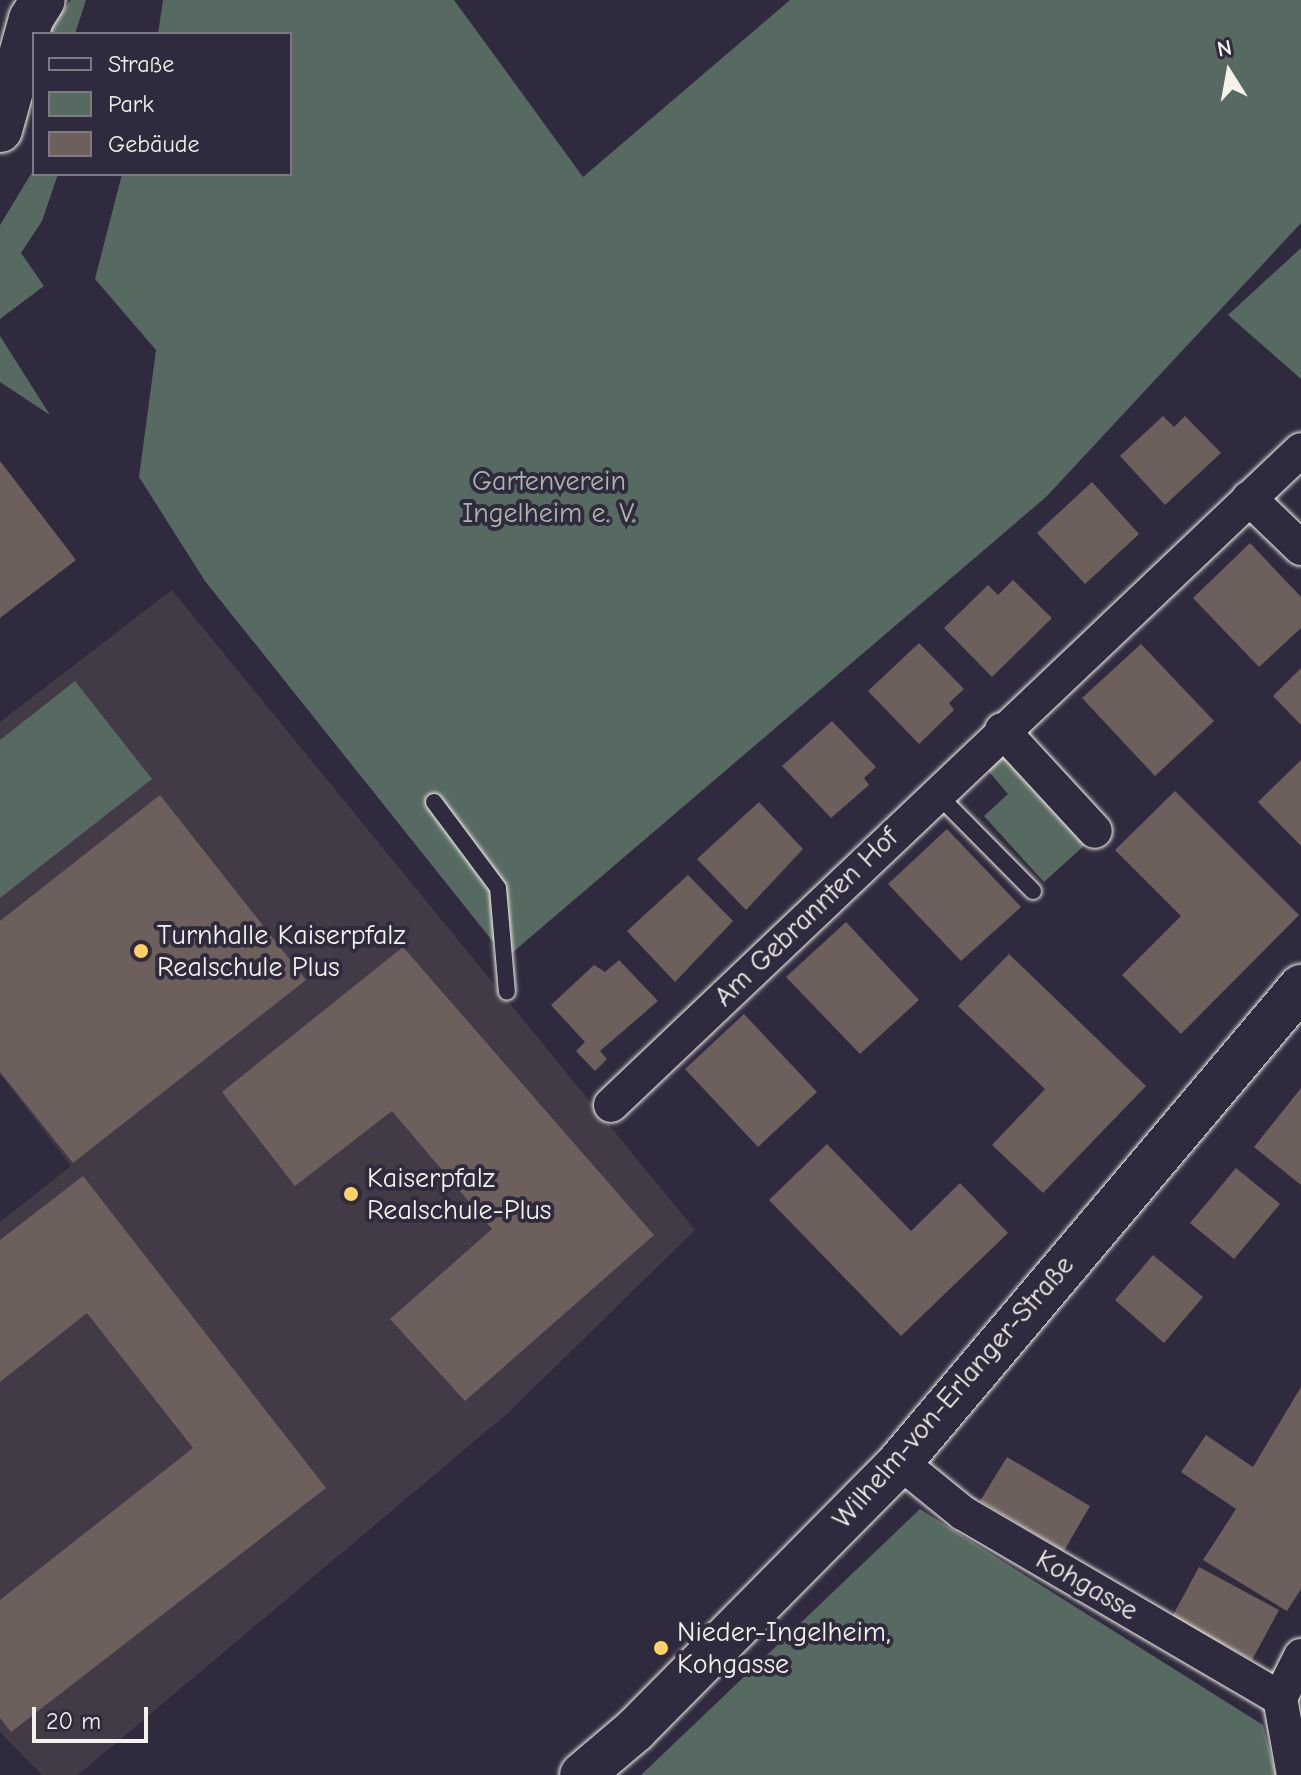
<!DOCTYPE html>
<html>
<head>
<meta charset="utf-8">
<style>
	body { margin:0 }
	#map { position:relative; width:1301px; height:1775px; overflow:hidden; background:#2f2a3d; font-family:"Comic Neue",sans-serif }
	div>[style] { position:absolute }
	.built>* { inset:0; background:#423a46 }
	.green>* { inset:0; background:#576a62 }
	.building>* { inset:0; background:#6d605c }
	.roads { filter:drop-shadow(0 0 2px #f4f1e8) drop-shadow(0 0 2px #f4f1e8) }
	.lane>* { height:16px; margin:-8px; padding:0 8px; transform-origin:8px; border-radius:8px; background:#2f2a3d }
	.street>* { height:34px; margin:-17px; padding:0 17px; transform-origin:17px; border-radius:17px; background:#2f2a3d }
	.secondary>* { height:44px; margin:-22px; padding:0 22px; transform-origin:22px; border-radius:22px; background:#2f2a3d }
	.dots>* { width:22px; height:22px; translate:-50% -50%; box-sizing:border-box; border:4px solid #2f2a3d; border-radius:50% }
	span { translate:-50% -50%; white-space:nowrap; text-align:center; line-height:1.15; -webkit-text-stroke:8px #2f2a3d; paint-order:stroke }
	.park-label { font-size:28px; color:#adb4ac }
	.street-label { font-size:28px; color:#f4f1e8 }
	.poi-label { font-size:28px; color:#f4f1e8 }
	.left { translate:0 -50%; text-align:left }
	.legend { position:absolute; left:32px; top:32px; width:260px; height:144px; box-sizing:border-box; background:#2f2a3d; border:2px solid #7e7a81; margin:0; padding:10px 14px; list-style:none; font-size:24px; color:#f4f1e8 }
	.legend li { display:flex; align-items:center; gap:16px; height:40px }
	.legend b { width:40px; border:2px solid #7e7a81 }
	.north { position:absolute; left:1189px; top:32px; width:80px; height:80px; -webkit-text-stroke:6px #2f2a3d; paint-order:stroke; rotate:349deg; font-size:22px; font-weight:700; line-height:32px; text-align:center; color:#f4f1e8 }
	.north::after { content:''; display:block; margin:auto; width:28px; height:36px; background:#f4f1e8; clip-path:polygon(50% 0,100% 100%,50% 72%,0 100%) }
	.scale { position:absolute; left:32px; top:1707px; width:116px; height:36px; box-sizing:border-box; border:4px solid #f4f1e8; border-top:0; padding-left:10px; font-size:24px; line-height:28px; white-space:nowrap; color:#f4f1e8; -webkit-text-stroke:6px #2f2a3d; paint-order:stroke }
</style>
</head>
<body>
<div id="map">
	<div class="built">
		<div style="clip-path:polygon(172px 590px,695px 1230px,509px 1412px,78px 1775px,42px 1775px,0 1732px,0 1222px,71px 1166px,0 1074px,0 722px)"></div>
	</div>
	<div class="green">
		<div style="clip-path:polygon(71px 0,86px 0,75px 34px,45px 34px)"></div>
		<div style="clip-path:polygon(163px 0,454px 0,583px 177px,790px 0,1301px 0,1301px 223px,1046px 497px,506px 958px,205px 581px,139px 477px,156px 350px,95px 279px,122px 174px,290px 174px,290px 34px,158px 34px)"></div>
		<div style="clip-path:polygon(34px 169px,34px 174px,58px 174px,42px 221px,21px 253px,44px 286px,0 319px,0 225px)"></div>
		<div style="clip-path:polygon(1301px 248px,1301px 379px,1228px 315px)"></div>
		<div style="clip-path:polygon(0 336px,50px 415px,0 382px)"></div>
		<div style="clip-path:polygon(75px 681px,152px 779px,0 898px,0 740px)"></div>
		<div style="clip-path:polygon(1003px 751px,1087px 843px,1044px 882px,984px 816px,1008px 794px,985px 767px)"></div>
		<div style="clip-path:polygon(920px 1509px,1263px 1725px,1276px 1775px,641px 1775px)"></div>
	</div>
	<div class="building">
		<div style="clip-path:polygon(1163px 416px,1174px 427px,1185px 416px,1221px 453px,1165px 505px,1120px 456px)"></div>
		<div style="clip-path:polygon(0 461px,76px 560px,0 618px)"></div>
		<div style="clip-path:polygon(1092px 482px,1139px 534px,1085px 584px,1037px 533px)"></div>
		<div style="clip-path:polygon(1250px 543px,1301px 597px,1301px 628px,1259px 667px,1193px 598px)"></div>
		<div style="clip-path:polygon(1013px 580px,1052px 618px,992px 677px,944px 628px,988px 585px,998px 595px)"></div>
		<div style="clip-path:polygon(919px 643px,964px 689px,949px 703px,954px 710px,919px 744px,868px 691px)"></div>
		<div style="clip-path:polygon(1141px 644px,1214px 721px,1155px 776px,1082px 698px)"></div>
		<div style="clip-path:polygon(1301px 668px,1301px 725px,1273px 696px)"></div>
		<div style="clip-path:polygon(832px 721px,876px 767px,864px 778px,869px 785px,831px 818px,782px 766px)"></div>
		<div style="clip-path:polygon(1301px 760px,1301px 846px,1258px 802px)"></div>
		<div style="clip-path:polygon(1175px 791px,1299px 915px,1181px 1034px,1122px 975px,1181px 916px,1115px 850px)"></div>
		<div style="clip-path:polygon(160px 795px,306px 980px,73px 1163px,0 1072px,0 921px)"></div>
		<div style="clip-path:polygon(759px 802px,803px 849px,746px 910px,697px 859px)"></div>
		<div style="clip-path:polygon(947px 829px,1021px 907px,961px 961px,888px 884px)"></div>
		<div style="clip-path:polygon(688px 875px,733px 921px,675px 982px,627px 931px)"></div>
		<div style="clip-path:polygon(846px 922px,919px 1000px,860px 1054px,786px 977px)"></div>
		<div style="clip-path:polygon(403px 947px,654px 1235px,465px 1401px,390px 1319px,492px 1229px,392px 1111px,295px 1186px,222px 1092px)"></div>
		<div style="clip-path:polygon(1009px 954px,1146px 1086px,1043px 1193px,992px 1145px,1045px 1089px,958px 1006px)"></div>
		<div style="clip-path:polygon(619px 960px,658px 1001px,600px 1051px,607px 1059px,595px 1071px,576px 1051px,585px 1042px,551px 1005px,594px 965px,605px 972px)"></div>
		<div style="clip-path:polygon(744px 1014px,817px 1092px,758px 1147px,685px 1069px)"></div>
		<div style="clip-path:polygon(1301px 1088px,1301px 1185px,1254px 1147px)"></div>
		<div style="clip-path:polygon(827px 1144px,911px 1231px,960px 1183px,1008px 1233px,901px 1336px,769px 1200px)"></div>
		<div style="clip-path:polygon(1236px 1168px,1280px 1204px,1234px 1259px,1190px 1223px)"></div>
		<div style="clip-path:polygon(83px 1176px,326px 1488px,11px 1732px,0 1718px,0 1600px,193px 1448px,87px 1313px,0 1382px,0 1240px)"></div>
		<div style="clip-path:polygon(1153px 1255px,1203px 1297px,1164px 1343px,1115px 1300px)"></div>
		<div style="clip-path:polygon(1301px 1387px,1301px 1589px,1287px 1611px,1203px 1560px,1236px 1509px,1181px 1472px,1206px 1435px,1253px 1467px)"></div>
		<div style="clip-path:polygon(1007px 1457px,1090px 1506px,1064px 1551px,980px 1501px)"></div>
		<div style="clip-path:polygon(1199px 1567px,1279px 1610px,1252px 1660px,1172px 1617px)"></div>
	</div>
	<div class="roads">
		<div class="lane">
			<div style="left:936px;top:793px;width:138px;rotate:45.3deg"></div>
			<div style="left:434px;top:802px;width:107px;rotate:53.3deg"></div>
			<div style="left:498px;top:888px;width:104px;rotate:85.1deg"></div>
		</div>
		<div class="street">
			<div style="left:1249px;top:498px;width:72px;rotate:43.9deg"></div>
			<div style="left:1002px;top:730px;width:137px;rotate:47.4deg"></div>
			<div style="left:611px;top:1105px;width:951px;rotate:-43.51deg"></div>
			<div style="left:900px;top:1462px;width:81px;rotate:39deg"></div>
			<div style="left:963px;top:1513px;width:367px;rotate:30.3deg"></div>
			<div style="left:1294px;top:1775px;width:78px;rotate:-100.3deg"></div>
			<div style="left:1280px;top:1698px;width:47px;rotate:-63.4deg"></div>
		</div>
		<div class="secondary">
			<div style="left:0;top:130px;width:115px;rotate:-74.4deg"></div>
			<div style="left:31px;top:19px;width:22px;rotate:-58deg"></div>
			<div style="left:582px;top:1775px;width:70px;rotate:-40.3deg"></div>
			<div style="left:635px;top:1730px;width:377px;rotate:-45.3deg"></div>
			<div style="left:900px;top:1462px;width:622px;rotate:-49.83deg"></div>
		</div>
	</div>
	<div class="dots">
		<div style="left:141px;top:951px;background:#ffd166"></div>
		<div style="left:351px;top:1194px;background:#ffd166"></div>
		<div style="left:661px;top:1648px;background:#ffd166"></div>
	</div>
	<div class="park-label">
		<span style="left:549px;top:497px">Gartenverein<br>Ingelheim e. V.</span>
	</div>
	<div class="street-label">
		<span style="left:806px;top:917px;rotate:-44deg">Am Gebrannten Hof</span>
		<span style="left:953px;top:1392px;rotate:-49deg">Wilhelm-von-Erlanger-Straße</span>
		<span style="left:1087px;top:1585px;rotate:30deg">Kohgasse</span>
	</div>
	<div class="poi-label">
		<span class="left" style="left:157px;top:951px">Turnhalle Kaiserpfalz<br>Realschule Plus</span>
		<span class="left" style="left:367px;top:1194px">Kaiserpfalz<br>Realschule-Plus</span>
		<span class="left" style="left:677px;top:1648px">Nieder-Ingelheim,<br>Kohgasse</span>
	</div>
	<ul class="legend">
	<li><b style="height:10px;background:#2f2a3d"></b>Straße</li>
	<li><b style="height:22px;background:#576a62"></b>Park</li>
	<li><b style="height:22px;background:#6d605c"></b>Gebäude</li>
	</ul>
	<div class="north">N</div>
	<div class="scale">20 m</div>
</div>
</body>
</html>
